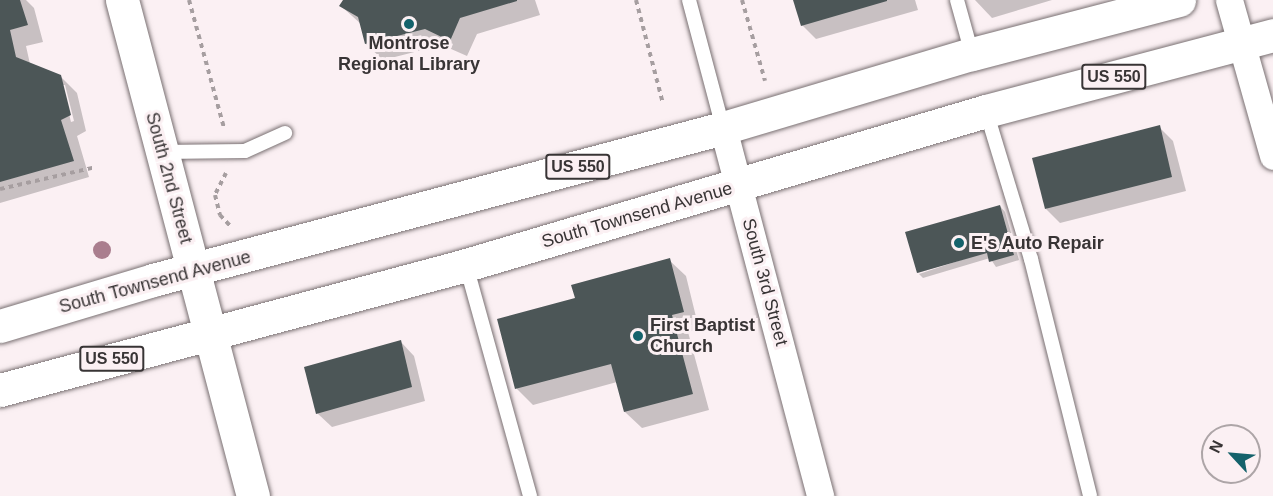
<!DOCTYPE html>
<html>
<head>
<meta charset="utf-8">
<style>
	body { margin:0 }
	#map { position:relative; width:1273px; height:496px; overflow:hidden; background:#fbf0f3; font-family:Arial,sans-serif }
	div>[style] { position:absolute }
	.shadow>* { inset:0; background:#0003 }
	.building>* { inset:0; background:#4c5657 }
	.path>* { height:4px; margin-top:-2px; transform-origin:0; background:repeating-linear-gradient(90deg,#a69ea0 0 4.5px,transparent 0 9px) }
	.roads { filter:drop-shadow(0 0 2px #797072) drop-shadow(0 0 2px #797072) }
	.service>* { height:14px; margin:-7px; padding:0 7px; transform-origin:7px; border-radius:7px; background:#fff }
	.minor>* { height:27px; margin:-13.5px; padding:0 13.5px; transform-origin:13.5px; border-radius:13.5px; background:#fff }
	.tertiary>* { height:33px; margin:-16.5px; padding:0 16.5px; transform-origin:16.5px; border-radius:16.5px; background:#fff }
	.trunk>* { height:33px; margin:-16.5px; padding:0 16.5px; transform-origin:16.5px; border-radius:16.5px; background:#fff }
	.trees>* { width:18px; height:18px; margin:-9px; border-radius:50%; background:#aa7e8e }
	.dots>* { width:16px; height:16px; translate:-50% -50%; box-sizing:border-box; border:3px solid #fbf0f3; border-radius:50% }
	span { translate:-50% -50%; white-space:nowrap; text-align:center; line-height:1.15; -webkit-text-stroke:6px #fbf0f3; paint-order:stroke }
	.shield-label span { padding:2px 4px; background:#fbf0f3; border:2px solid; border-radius:4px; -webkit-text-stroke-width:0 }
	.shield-label { font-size:16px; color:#383435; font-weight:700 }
	.poi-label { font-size:18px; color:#383435; font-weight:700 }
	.left { translate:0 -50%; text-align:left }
	.street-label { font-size:18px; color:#383435 }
	.north { position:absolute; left:1201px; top:424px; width:60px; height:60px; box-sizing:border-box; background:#fbf0f3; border:2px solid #ada5a7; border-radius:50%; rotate:296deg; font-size:16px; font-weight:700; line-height:24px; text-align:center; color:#383435 }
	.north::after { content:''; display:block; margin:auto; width:21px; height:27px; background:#14626b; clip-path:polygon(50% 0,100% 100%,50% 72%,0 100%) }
</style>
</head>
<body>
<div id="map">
	<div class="shadow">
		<div style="clip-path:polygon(evenodd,0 0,26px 0,34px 8px,43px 42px,26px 46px,30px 64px,60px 76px,77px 93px,86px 131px,77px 136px,89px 177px,0 203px,0 0,62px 85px,65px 85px,74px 121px,71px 122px,62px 85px)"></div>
		<div style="clip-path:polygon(344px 0,535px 0,540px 15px,477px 34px,467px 56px,442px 45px,383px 60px,366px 44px,362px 25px,341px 6px)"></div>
		<div style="clip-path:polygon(795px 0,915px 0,918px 10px,816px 39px,802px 25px)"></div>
		<div style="clip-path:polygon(975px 0,1052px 0,992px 18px)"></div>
		<div style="clip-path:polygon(1159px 127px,1173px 141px,1186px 191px,1060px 223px,1046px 209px)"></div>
		<div style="clip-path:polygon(1000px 206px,1005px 212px,1019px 260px,996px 267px,990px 258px,923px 278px,919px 274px,994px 249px,918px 273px,907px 233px)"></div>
		<div style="clip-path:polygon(669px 260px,686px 276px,699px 329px,688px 332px,709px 410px,642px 428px,625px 412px,617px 382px,533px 405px,517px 389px,498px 320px,577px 299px)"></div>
		<div style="clip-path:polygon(400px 341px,414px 356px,425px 401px,332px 427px,317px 413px)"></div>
	</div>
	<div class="building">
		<div style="clip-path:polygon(0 0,20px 0,28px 25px,10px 30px,16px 57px,61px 75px,71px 115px,61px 120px,74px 161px,0 182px)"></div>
		<div style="clip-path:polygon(343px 0,517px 0,517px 1px,460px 18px,450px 41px,425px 29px,365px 44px,358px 17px,339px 6px)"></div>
		<div style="clip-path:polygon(793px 0,887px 0,887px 1px,801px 26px)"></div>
		<div style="clip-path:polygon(1160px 125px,1172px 177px,1045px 209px,1032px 158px)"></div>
		<div style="clip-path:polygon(1000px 205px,1014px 255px,989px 262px,987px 253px,917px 273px,905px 232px)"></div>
		<div style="clip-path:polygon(670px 258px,684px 312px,672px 315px,693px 394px,624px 412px,611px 364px,515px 389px,497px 319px,575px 298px,571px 285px)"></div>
		<div style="clip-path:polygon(401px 340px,412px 387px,316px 414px,304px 367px)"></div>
	</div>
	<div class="path">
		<div style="left:189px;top:0;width:133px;rotate:74.7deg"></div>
		<div style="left:636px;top:0;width:107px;rotate:75.4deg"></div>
		<div style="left:742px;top:0;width:84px;rotate:74.1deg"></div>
		<div style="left:226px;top:173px;width:25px;rotate:117deg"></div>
		<div style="left:215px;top:195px;width:21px;rotate:76deg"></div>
		<div style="left:220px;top:215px;width:16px;rotate:47deg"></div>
		<div style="left:0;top:189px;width:98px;rotate:-12.9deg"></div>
	</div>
	<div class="roads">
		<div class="service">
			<div style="left:689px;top:0;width:132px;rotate:75.1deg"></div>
			<div style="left:957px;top:0;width:56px;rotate:74.5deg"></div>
			<div style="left:986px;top:111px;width:155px;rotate:73.1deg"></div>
			<div style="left:1031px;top:259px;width:244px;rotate:76deg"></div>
			<div style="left:162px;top:152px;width:83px;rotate:-0.7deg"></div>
			<div style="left:245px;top:151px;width:44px;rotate:-24.2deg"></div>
			<div style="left:466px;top:265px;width:240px;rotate:74.5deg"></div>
		</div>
		<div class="minor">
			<div style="left:1229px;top:0;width:162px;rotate:74.2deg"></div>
			<div style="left:723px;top:128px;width:381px;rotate:75.2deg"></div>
		</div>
		<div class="tertiary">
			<div style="left:122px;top:0;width:513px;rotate:75.21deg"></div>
		</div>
		<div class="trunk">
			<div style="left:0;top:326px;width:160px;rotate:-16.7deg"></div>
			<div style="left:153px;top:280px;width:590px;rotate:-14.93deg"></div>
			<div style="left:723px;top:128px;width:260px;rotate:-16.6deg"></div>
			<div style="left:972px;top:54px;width:214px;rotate:-14.6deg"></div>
			<div style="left:0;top:390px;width:482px;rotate:-15deg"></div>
			<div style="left:466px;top:265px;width:542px;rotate:-16.5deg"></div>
			<div style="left:986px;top:111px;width:297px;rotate:-14.8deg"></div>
		</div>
	</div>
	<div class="trees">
		<div style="left:102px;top:250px"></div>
	</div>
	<div class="dots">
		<div style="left:409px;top:24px;background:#14626b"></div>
		<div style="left:959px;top:243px;background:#14626b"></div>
		<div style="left:638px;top:336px;background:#14626b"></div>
	</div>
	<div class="shield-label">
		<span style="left:1114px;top:77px">US 550</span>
		<span style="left:578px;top:167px">US 550</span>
		<span style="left:112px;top:359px">US 550</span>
	</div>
	<div class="poi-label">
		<span style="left:409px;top:54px">Montrose<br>Regional Library</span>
		<span class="left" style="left:971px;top:243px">E's Auto Repair</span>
		<span class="left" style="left:650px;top:336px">First Baptist<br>Church</span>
	</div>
	<div class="street-label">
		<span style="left:169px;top:178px;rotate:75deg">South 2nd Street</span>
		<span style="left:637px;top:215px;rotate:-16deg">South Townsend Avenue</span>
		<span style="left:155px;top:282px;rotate:-15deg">South Townsend Avenue</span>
		<span style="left:765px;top:282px;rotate:75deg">South 3rd Street</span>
	</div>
	<div class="north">N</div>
</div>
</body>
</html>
